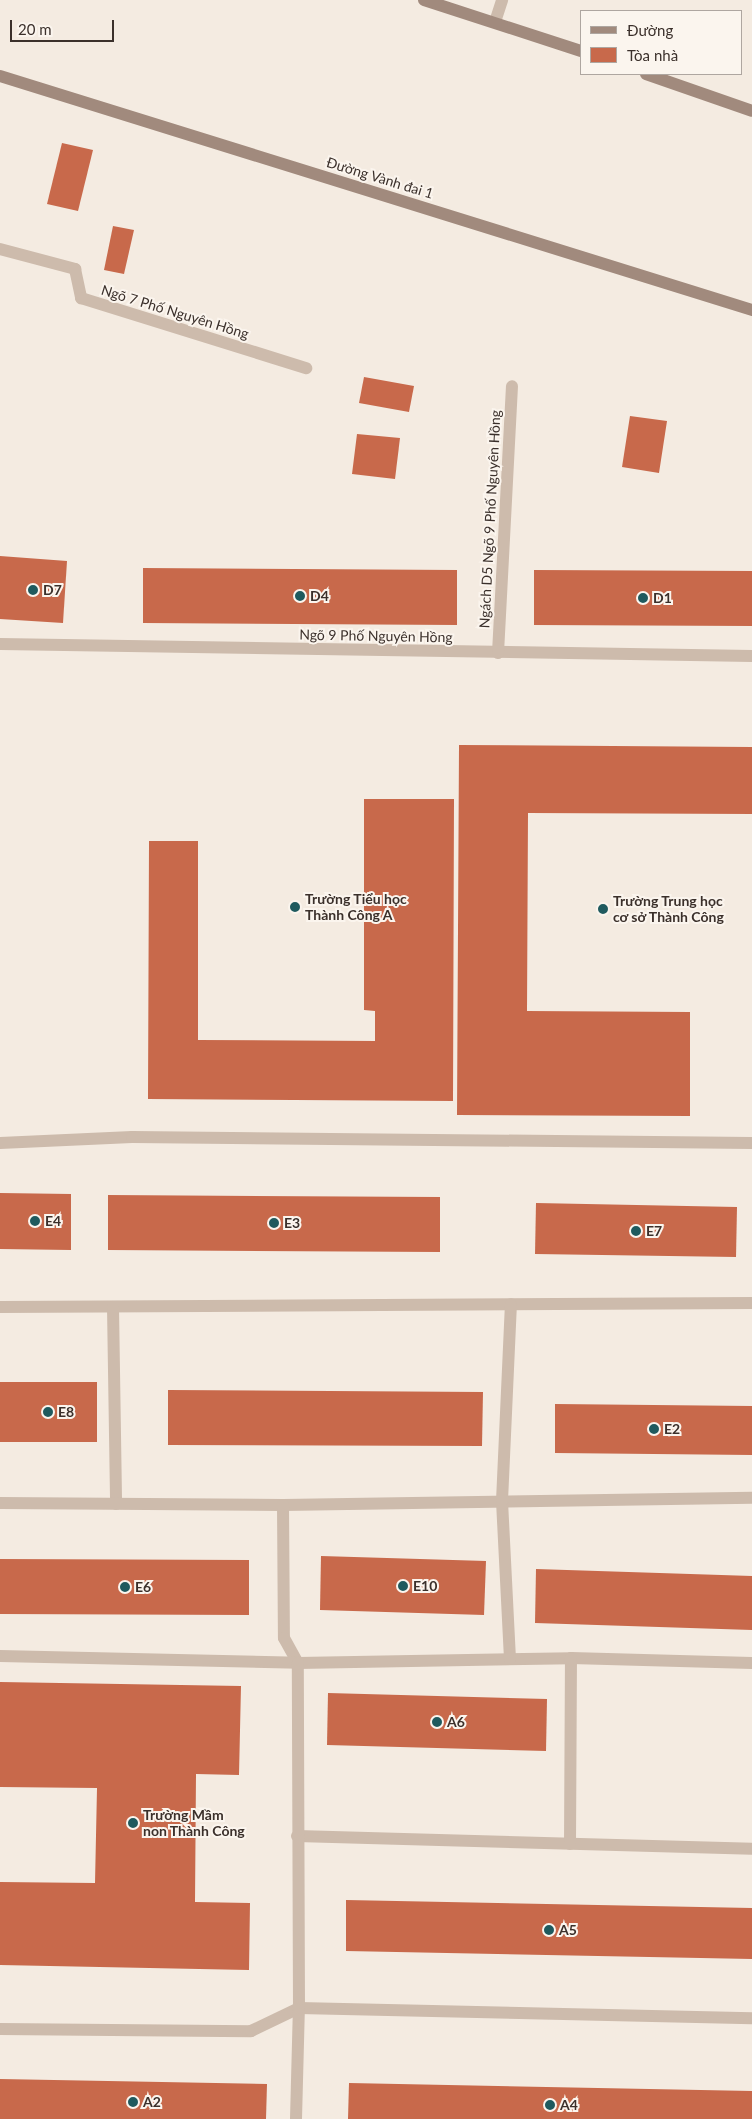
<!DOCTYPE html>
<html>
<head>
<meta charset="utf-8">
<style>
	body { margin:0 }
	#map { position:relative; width:752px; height:2119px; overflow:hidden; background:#f4ebe1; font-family:Lato,sans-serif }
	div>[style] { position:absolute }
	.building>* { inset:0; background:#c8694b }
	.lane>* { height:12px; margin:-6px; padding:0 6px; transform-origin:6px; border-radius:6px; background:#cdbbac }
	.street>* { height:12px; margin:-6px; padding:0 6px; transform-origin:6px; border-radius:6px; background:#cdbbac }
	.secondary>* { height:12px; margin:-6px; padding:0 6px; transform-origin:6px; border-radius:6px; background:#a18a7d }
	.dots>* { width:14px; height:14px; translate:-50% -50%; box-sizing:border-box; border:2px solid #fbf5ee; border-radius:50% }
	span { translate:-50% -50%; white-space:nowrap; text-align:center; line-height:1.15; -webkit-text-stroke:4px #fbf5ee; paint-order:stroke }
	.street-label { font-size:14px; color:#3b302b }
	.poi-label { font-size:14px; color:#3b302b; font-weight:700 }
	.left { translate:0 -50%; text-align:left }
	.legend { position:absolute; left:580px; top:10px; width:162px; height:65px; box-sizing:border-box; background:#fbf5ee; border:1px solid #aea6a0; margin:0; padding:6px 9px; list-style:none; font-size:15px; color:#3b302b }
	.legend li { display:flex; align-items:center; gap:10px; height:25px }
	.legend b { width:25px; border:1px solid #aea6a0 }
	.scale { position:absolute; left:10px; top:20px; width:104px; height:22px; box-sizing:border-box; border:2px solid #3b302b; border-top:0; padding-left:6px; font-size:15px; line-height:18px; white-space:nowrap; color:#3b302b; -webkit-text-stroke:4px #fbf5ee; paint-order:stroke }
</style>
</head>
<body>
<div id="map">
	<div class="building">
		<div style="clip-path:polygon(62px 143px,93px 150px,78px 211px,47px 204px)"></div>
		<div style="clip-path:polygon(113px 226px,134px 230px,124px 274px,104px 270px)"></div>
		<div style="clip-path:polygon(364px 377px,414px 386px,409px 412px,359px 403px)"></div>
		<div style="clip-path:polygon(630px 416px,667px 421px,659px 473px,622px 467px)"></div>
		<div style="clip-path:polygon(357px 434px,400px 438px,395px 479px,352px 474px)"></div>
		<div style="clip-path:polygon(0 556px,67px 561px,63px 623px,0 619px)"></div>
		<div style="clip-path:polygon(143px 568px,457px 570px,457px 625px,143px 623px)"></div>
		<div style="clip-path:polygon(534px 570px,752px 571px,752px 626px,534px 625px)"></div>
		<div style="clip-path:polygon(459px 745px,752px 747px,752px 814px,528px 813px,527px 1011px,690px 1012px,690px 1116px,457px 1115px)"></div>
		<div style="clip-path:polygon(364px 799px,454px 799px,453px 1101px,148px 1099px,149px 841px,198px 841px,198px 1040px,375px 1041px,375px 1011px,364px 1010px)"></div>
		<div style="clip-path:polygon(0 1193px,71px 1194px,71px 1250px,0 1249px)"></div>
		<div style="clip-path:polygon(108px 1195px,440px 1197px,440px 1252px,108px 1250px)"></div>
		<div style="clip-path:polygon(536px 1203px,737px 1207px,736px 1257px,535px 1254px)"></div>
		<div style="clip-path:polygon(0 1382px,97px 1382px,97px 1442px,0 1442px)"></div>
		<div style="clip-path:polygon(168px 1390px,483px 1392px,482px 1446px,168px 1445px)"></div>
		<div style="clip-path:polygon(555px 1404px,752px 1406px,752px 1455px,555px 1453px)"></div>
		<div style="clip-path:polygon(321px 1556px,486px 1561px,484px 1615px,320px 1610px)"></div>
		<div style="clip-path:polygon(0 1559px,249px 1560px,249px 1615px,0 1614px)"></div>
		<div style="clip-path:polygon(536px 1569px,752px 1576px,752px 1630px,535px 1623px)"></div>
		<div style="clip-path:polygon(0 1682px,241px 1686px,239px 1775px,196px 1774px,195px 1902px,250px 1903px,249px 1970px,0 1965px,0 1882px,95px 1883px,97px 1788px,0 1787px)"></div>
		<div style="clip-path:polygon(328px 1693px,547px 1699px,546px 1751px,327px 1745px)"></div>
		<div style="clip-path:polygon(346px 1900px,752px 1908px,752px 1959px,346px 1951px)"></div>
		<div style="clip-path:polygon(0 2079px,267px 2084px,266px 2119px,0 2119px)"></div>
		<div style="clip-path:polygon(349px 2083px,752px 2091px,752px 2119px,348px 2119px)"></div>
	</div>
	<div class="lane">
		<div style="left:495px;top:22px;width:23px;rotate:-72deg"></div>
		<div style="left:0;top:249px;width:78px;rotate:14.9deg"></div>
		<div style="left:75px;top:269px;width:30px;rotate:78deg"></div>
		<div style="left:81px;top:298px;width:236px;rotate:17.3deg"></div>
		<div style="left:0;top:644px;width:752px;rotate:0.91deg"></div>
		<div style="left:498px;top:653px;width:267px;rotate:-87deg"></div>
		<div style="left:0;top:1143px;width:132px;rotate:-2.6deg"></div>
		<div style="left:132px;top:1137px;width:620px;rotate:0.55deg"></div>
		<div style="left:0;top:1307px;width:752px;rotate:-0.3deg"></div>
		<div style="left:113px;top:1307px;width:197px;rotate:89.1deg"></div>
		<div style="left:0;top:1503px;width:283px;rotate:0.4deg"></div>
		<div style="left:283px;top:1505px;width:469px;rotate:-0.9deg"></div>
		<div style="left:283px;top:1505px;width:133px;rotate:89.6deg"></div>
		<div style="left:284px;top:1638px;width:29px;rotate:61deg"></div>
		<div style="left:0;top:1656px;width:298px;rotate:1.3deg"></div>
		<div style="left:298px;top:1663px;width:273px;rotate:-1deg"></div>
		<div style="left:571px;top:1658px;width:181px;rotate:1.6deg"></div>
		<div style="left:510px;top:1659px;width:158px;rotate:-92.9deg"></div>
		<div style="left:502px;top:1501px;width:197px;rotate:-87.4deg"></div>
		<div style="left:297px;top:1836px;width:455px;rotate:1.6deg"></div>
		<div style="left:570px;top:1844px;width:186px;rotate:-89.7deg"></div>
		<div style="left:0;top:2029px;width:251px;rotate:0.5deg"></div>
		<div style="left:251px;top:2031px;width:53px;rotate:-25.6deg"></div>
		<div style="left:299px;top:2008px;width:453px;rotate:1.3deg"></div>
	</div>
	<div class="street">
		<div style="left:296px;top:2119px;width:111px;rotate:-88.5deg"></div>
		<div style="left:299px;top:2008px;width:345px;rotate:-90.2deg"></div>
	</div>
	<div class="secondary">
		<div style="left:424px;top:0;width:165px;rotate:18deg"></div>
		<div style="left:646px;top:74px;width:112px;rotate:19.2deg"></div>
		<div style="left:0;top:76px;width:788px;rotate:17.28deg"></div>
	</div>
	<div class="dots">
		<div style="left:33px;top:590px;background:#1f5a5e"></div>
		<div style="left:300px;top:596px;background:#1f5a5e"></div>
		<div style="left:643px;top:598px;background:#1f5a5e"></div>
		<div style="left:295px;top:907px;background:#1f5a5e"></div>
		<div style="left:603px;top:909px;background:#1f5a5e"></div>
		<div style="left:35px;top:1221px;background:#1f5a5e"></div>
		<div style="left:274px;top:1223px;background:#1f5a5e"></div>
		<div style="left:636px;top:1231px;background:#1f5a5e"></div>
		<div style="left:48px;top:1412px;background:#1f5a5e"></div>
		<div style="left:654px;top:1429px;background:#1f5a5e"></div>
		<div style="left:403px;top:1586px;background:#1f5a5e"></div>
		<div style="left:125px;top:1587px;background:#1f5a5e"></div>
		<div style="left:437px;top:1722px;background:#1f5a5e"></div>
		<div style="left:133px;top:1823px;background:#1f5a5e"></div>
		<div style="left:549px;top:1930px;background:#1f5a5e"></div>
		<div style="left:133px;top:2102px;background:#1f5a5e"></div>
		<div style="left:550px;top:2105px;background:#1f5a5e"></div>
	</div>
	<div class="street-label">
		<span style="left:380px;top:178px;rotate:17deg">Đường Vành đai 1</span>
		<span style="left:175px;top:312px;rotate:17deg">Ngõ 7 Phố Nguyên Hồng</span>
		<span style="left:490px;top:519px;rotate:-87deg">Ngách D5 Ngõ 9 Phố Nguyên Hồng</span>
		<span style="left:376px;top:636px;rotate:1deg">Ngõ 9 Phố Nguyên Hồng</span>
	</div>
	<div class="poi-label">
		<span class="left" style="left:43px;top:590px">D7</span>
		<span class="left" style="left:310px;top:596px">D4</span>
		<span class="left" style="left:653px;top:598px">D1</span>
		<span class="left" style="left:305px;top:907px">Trường Tiểu học<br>Thành Công A</span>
		<span class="left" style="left:613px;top:909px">Trường Trung học<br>cơ sở Thành Công</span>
		<span class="left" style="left:45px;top:1221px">E4</span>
		<span class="left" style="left:284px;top:1223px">E3</span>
		<span class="left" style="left:646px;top:1231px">E7</span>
		<span class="left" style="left:58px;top:1412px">E8</span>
		<span class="left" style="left:664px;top:1429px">E2</span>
		<span class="left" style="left:413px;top:1586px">E10</span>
		<span class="left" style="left:135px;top:1587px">E6</span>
		<span class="left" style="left:447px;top:1722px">A6</span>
		<span class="left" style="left:143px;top:1823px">Trường Mầm<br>non Thành Công</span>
		<span class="left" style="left:559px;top:1930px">A5</span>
		<span class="left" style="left:143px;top:2102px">A2</span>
		<span class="left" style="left:560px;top:2105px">A4</span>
	</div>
	<ul class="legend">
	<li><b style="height:6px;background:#a18a7d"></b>Đường</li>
	<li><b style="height:14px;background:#c8694b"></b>Tòa nhà</li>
	</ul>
	<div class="scale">20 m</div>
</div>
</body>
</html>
